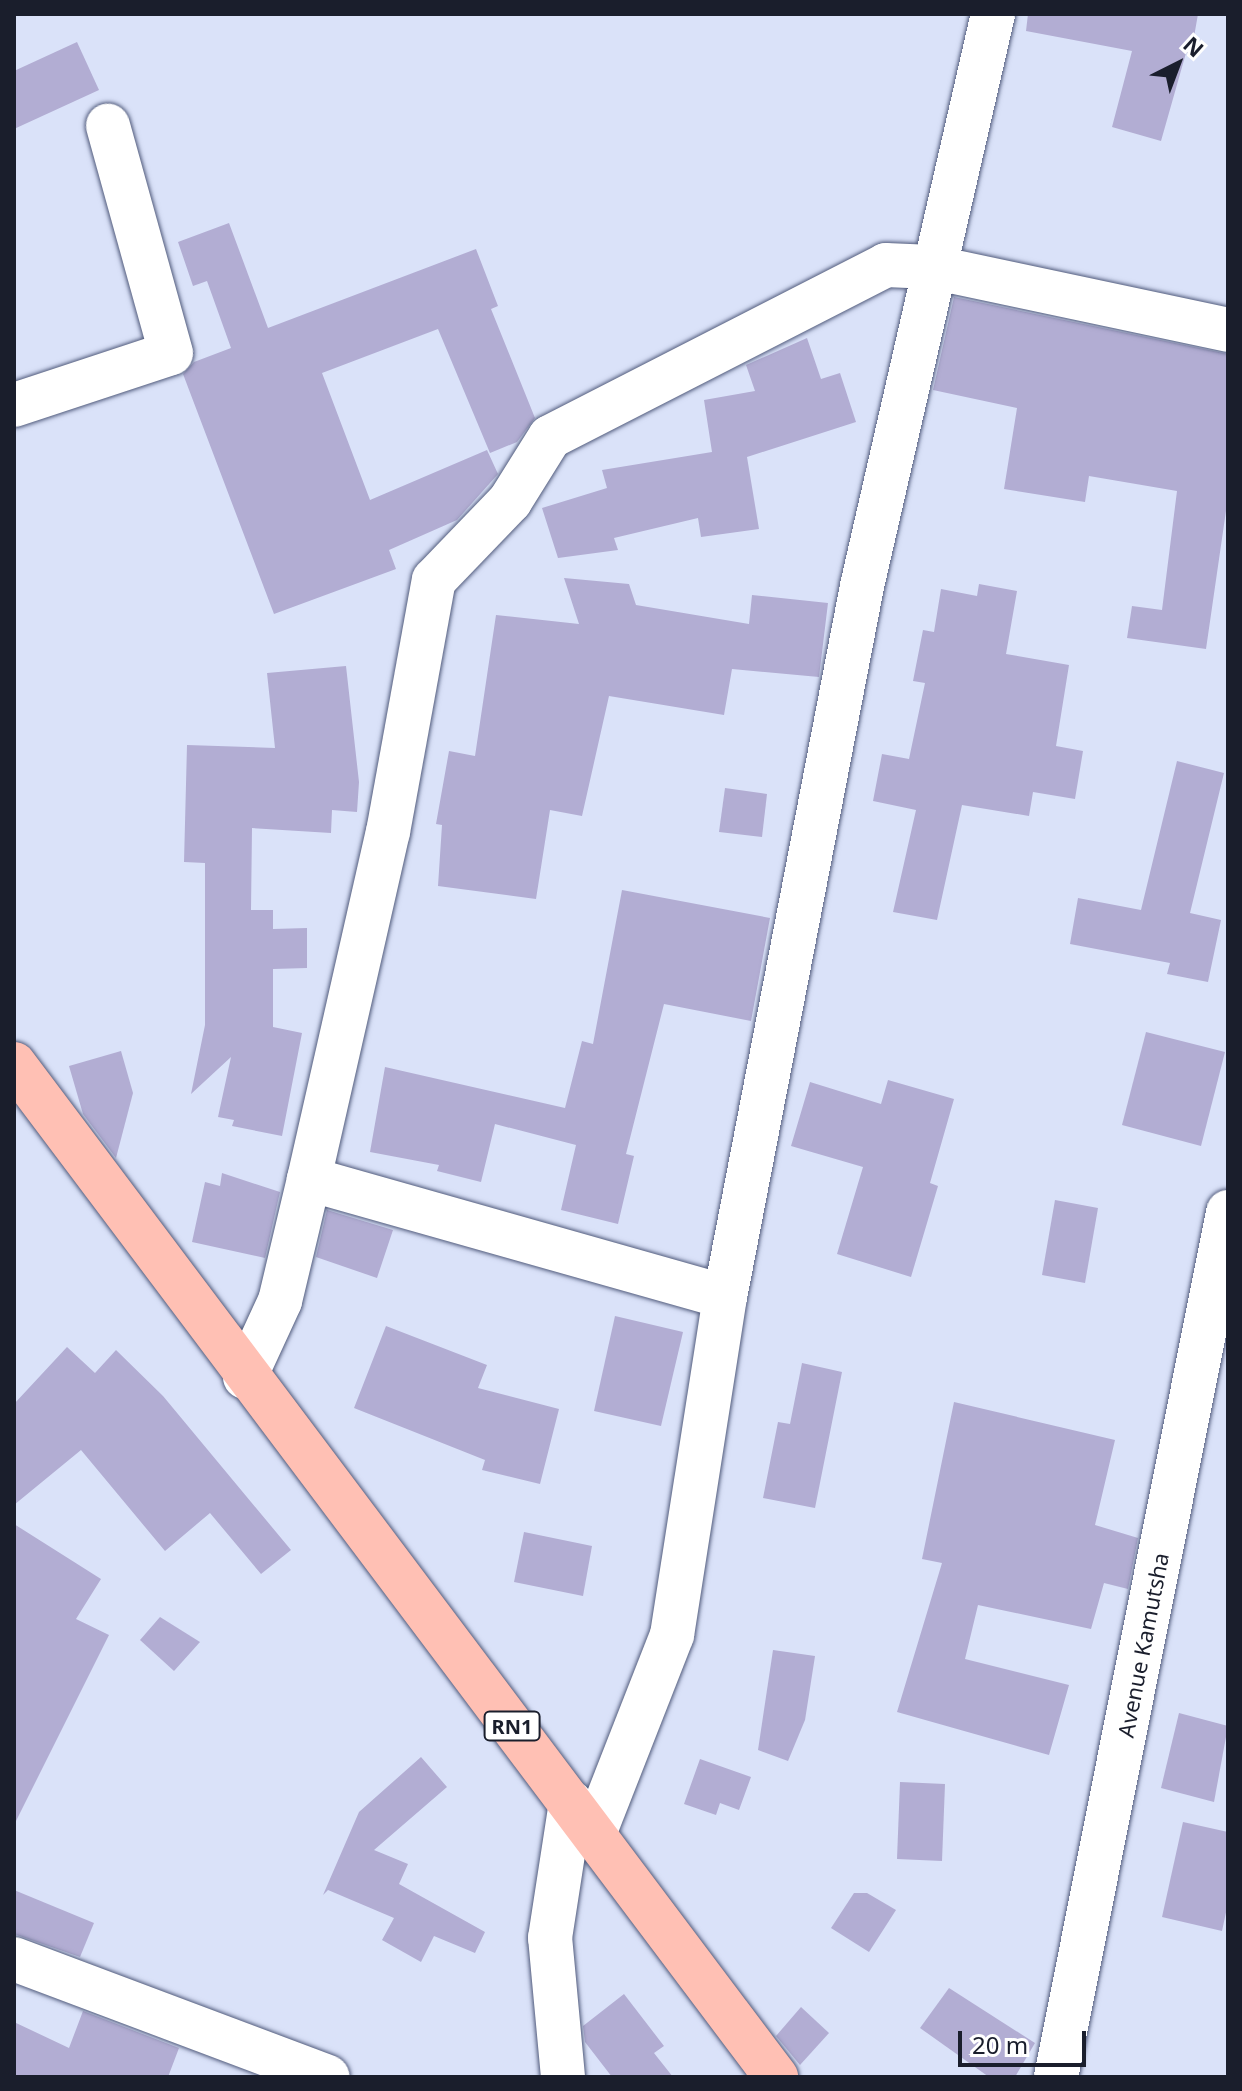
<!DOCTYPE html>
<html>
<head>
<meta charset="utf-8">
<style>
	body { margin:0 }
	#map { position:relative; width:1242px; height:2091px; overflow:hidden; background:#dae2f9; font-family:"Noto Sans",sans-serif }
	div>[style] { position:absolute }
	.building>* { inset:0; background:#b2add3 }
	.roads { filter:drop-shadow(0 0 2px #515b7c) drop-shadow(0 0 2px #515b7c) }
	.minor>* { height:44px; margin:-22px; padding:0 22px; transform-origin:22px; border-radius:22px; background:#fff }
	.trunk>* { height:44px; margin:-22px; padding:0 22px; transform-origin:22px; border-radius:22px; background:#ffc0b4 }
	span { translate:-50% -50%; white-space:nowrap; text-align:center; line-height:1.15; -webkit-text-stroke:6px #fff; paint-order:stroke }
	.shield-label span { padding:2px 6px; background:#fff; border:2px solid; border-radius:6px; -webkit-text-stroke-width:0 }
	.shield-label { font-size:20px; color:#1a1e2c; font-weight:700 }
	.street-label { font-size:22px; color:#1a1e2c }
	.frame { position:absolute; inset:0; border:16px solid #1a1e2c; pointer-events:none }
	.north { position:absolute; left:1138px; top:24px; width:80px; height:80px; -webkit-text-stroke:6px #fff; paint-order:stroke; rotate:42deg; font-size:22px; font-weight:700; line-height:32px; text-align:center; color:#1a1e2c }
	.north::after { content:''; display:block; margin:auto; width:28px; height:36px; background:#1a1e2c; clip-path:polygon(50% 0,100% 100%,50% 72%,0 100%) }
	.scale { position:absolute; left:958px; top:2031px; width:128px; height:36px; box-sizing:border-box; border:4px solid #1a1e2c; border-top:0; padding-left:10px; font-size:24px; line-height:28px; white-space:nowrap; color:#1a1e2c; -webkit-text-stroke:6px #fff; paint-order:stroke }
</style>
</head>
<body>
<div id="map">
	<div class="building">
		<div style="clip-path:polygon(1028px 14px,1198px 14px,1191px 54px,1186px 53px,1161px 141px,1112px 127px,1132px 51px,1026px 31px)"></div>
		<div style="clip-path:polygon(77px 42px,99px 90px,14px 129px,14px 71px)"></div>
		<div style="clip-path:polygon(229px 223px,268px 328px,476px 249px,498px 306px,491px 309px,535px 418px,517px 442px,490px 453px,438px 329px,322px 373px,370px 500px,487px 450px,498px 474px,457px 520px,389px 550px,396px 569px,274px 614px,183px 374px,194px 362px,231px 348px,207px 281px,193px 286px,178px 242px)"></div>
		<div style="clip-path:polygon(954px 297px,1228px 354px,1228px 497px,1206px 649px,1127px 638px,1132px 606px,1162px 610px,1177px 491px,1089px 476px,1085px 502px,1004px 489px,1017px 408px,933px 390px)"></div>
		<div style="clip-path:polygon(807px 338px,821px 379px,840px 373px,856px 422px,747px 457px,759px 529px,701px 537px,698px 518px,614px 538px,618px 550px,558px 558px,542px 508px,607px 488px,602px 470px,712px 452px,704px 400px,755px 391px,746px 365px)"></div>
		<div style="clip-path:polygon(564px 578px,629px 584px,636px 605px,749px 624px,752px 595px,828px 603px,819px 677px,732px 669px,724px 715px,609px 696px,582px 816px,550px 810px,536px 899px,438px 886px,442px 825px,436px 824px,449px 751px,475px 756px,496px 615px,579px 624px)"></div>
		<div style="clip-path:polygon(979px 584px,1017px 591px,1006px 654px,1069px 665px,1056px 746px,1083px 751px,1075px 799px,1033px 792px,1029px 816px,962px 805px,937px 920px,893px 912px,916px 810px,873px 801px,882px 754px,909px 759px,925px 683px,913px 681px,923px 630px,934px 632px,941px 589px,977px 596px)"></div>
		<div style="clip-path:polygon(346px 666px,359px 782px,357px 812px,332px 810px,331px 833px,252px 828px,251px 910px,273px 910px,273px 929px,307px 928px,307px 968px,273px 969px,273px 1027px,302px 1033px,282px 1136px,232px 1126px,234px 1120px,218px 1117px,231px 1057px,191px 1094px,205px 1025px,205px 863px,184px 862px,187px 745px,275px 748px,267px 673px)"></div>
		<div style="clip-path:polygon(1177px 761px,1224px 773px,1190px 913px,1221px 920px,1208px 982px,1167px 974px,1170px 963px,1070px 944px,1078px 898px,1141px 910px)"></div>
		<div style="clip-path:polygon(725px 788px,767px 794px,762px 837px,719px 832px)"></div>
		<div style="clip-path:polygon(622px 890px,770px 918px,751px 1021px,664px 1004px,626px 1154px,634px 1156px,618px 1224px,561px 1210px,576px 1145px,495px 1124px,481px 1182px,437px 1171px,439px 1165px,370px 1152px,385px 1067px,565px 1108px,582px 1041px,593px 1044px)"></div>
		<div style="clip-path:polygon(1146px 1032px,1225px 1052px,1201px 1146px,1122px 1125px)"></div>
		<div style="clip-path:polygon(121px 1051px,133px 1093px,116px 1158px,83px 1114px,69px 1066px)"></div>
		<div style="clip-path:polygon(888px 1080px,954px 1099px,930px 1183px,938px 1186px,911px 1277px,837px 1254px,863px 1167px,791px 1146px,810px 1082px,881px 1104px)"></div>
		<div style="clip-path:polygon(222px 1173px,280px 1192px,265px 1258px,192px 1242px,205px 1182px,220px 1186px)"></div>
		<div style="clip-path:polygon(1055px 1200px,1098px 1208px,1085px 1283px,1042px 1275px)"></div>
		<div style="clip-path:polygon(327px 1210px,393px 1230px,377px 1278px,316px 1257px)"></div>
		<div style="clip-path:polygon(615px 1316px,683px 1332px,661px 1426px,594px 1411px)"></div>
		<div style="clip-path:polygon(386px 1326px,487px 1365px,478px 1388px,559px 1409px,540px 1484px,482px 1470px,485px 1460px,354px 1408px)"></div>
		<div style="clip-path:polygon(67px 1347px,95px 1373px,116px 1350px,163px 1396px,291px 1550px,261px 1574px,210px 1513px,165px 1551px,81px 1450px,14px 1505px,14px 1404px)"></div>
		<div style="clip-path:polygon(802px 1363px,842px 1372px,815px 1508px,763px 1498px,778px 1422px,790px 1424px)"></div>
		<div style="clip-path:polygon(954px 1402px,1115px 1440px,1095px 1525px,1138px 1538px,1128px 1589px,1104px 1583px,1091px 1629px,978px 1605px,965px 1659px,1069px 1685px,1049px 1755px,897px 1712px,942px 1563px,922px 1559px)"></div>
		<div style="clip-path:polygon(14px 1524px,101px 1579px,76px 1619px,109px 1635px,14px 1825px)"></div>
		<div style="clip-path:polygon(524px 1532px,592px 1546px,583px 1596px,514px 1582px)"></div>
		<div style="clip-path:polygon(160px 1617px,200px 1642px,174px 1671px,140px 1640px)"></div>
		<div style="clip-path:polygon(773px 1650px,815px 1656px,805px 1720px,788px 1761px,758px 1750px)"></div>
		<div style="clip-path:polygon(1179px 1713px,1228px 1726px,1214px 1802px,1161px 1788px)"></div>
		<div style="clip-path:polygon(421px 1757px,447px 1787px,374px 1850px,408px 1864px,399px 1884px,485px 1932px,475px 1953px,434px 1936px,421px 1962px,382px 1940px,394px 1918px,328px 1890px,323px 1895px,359px 1812px)"></div>
		<div style="clip-path:polygon(700px 1759px,751px 1777px,739px 1810px,720px 1803px,716px 1815px,684px 1804px)"></div>
		<div style="clip-path:polygon(900px 1782px,945px 1784px,942px 1861px,897px 1859px)"></div>
		<div style="clip-path:polygon(1183px 1822px,1228px 1832px,1228px 1903px,1222px 1931px,1162px 1917px)"></div>
		<div style="clip-path:polygon(14px 1890px,94px 1923px,80px 1957px,14px 1934px)"></div>
		<div style="clip-path:polygon(854px 1893px,867px 1893px,896px 1910px,869px 1952px,831px 1928px)"></div>
		<div style="clip-path:polygon(949px 1988px,1035px 2043px,1015px 2077px,989px 2077px,920px 2028px)"></div>
		<div style="clip-path:polygon(624px 1994px,664px 2046px,654px 2053px,673px 2077px,612px 2077px,585px 2042px,583px 2026px)"></div>
		<div style="clip-path:polygon(801px 2007px,829px 2033px,800px 2065px,776px 2036px)"></div>
		<div style="clip-path:polygon(83px 2011px,179px 2048px,168px 2077px,14px 2077px,14px 2022px,69px 2048px)"></div>
	</div>
	<div class="roads">
		<div class="minor">
			<div style="left:14px;top:405px;width:165px;rotate:-18.3deg"></div>
			<div style="left:171px;top:353px;width:236px;rotate:-105.5deg"></div>
			<div style="left:309px;top:1179px;width:432px;rotate:15.8deg"></div>
			<div style="left:245px;top:1377px;width:84px;rotate:-65.3deg"></div>
			<div style="left:280px;top:1301px;width:125px;rotate:-76.6deg"></div>
			<div style="left:309px;top:1179px;width:356px;rotate:-77.2deg"></div>
			<div style="left:388px;top:832px;width:256px;rotate:-79.7deg"></div>
			<div style="left:434px;top:580px;width:110px;rotate:-46.1deg"></div>
			<div style="left:510px;top:501px;width:75px;rotate:-58deg"></div>
			<div style="left:550px;top:437px;width:377px;rotate:-27.1deg"></div>
			<div style="left:886px;top:265px;width:46px;rotate:2.5deg"></div>
			<div style="left:932px;top:267px;width:303px;rotate:12deg"></div>
			<div style="left:594px;top:1834px;width:214px;rotate:-68.6deg"></div>
			<div style="left:672px;top:1635px;width:342px;rotate:-81.1deg"></div>
			<div style="left:725px;top:1297px;width:724px;rotate:-79.09deg"></div>
			<div style="left:862px;top:586px;width:587px;rotate:-77.1deg"></div>
			<div style="left:14px;top:1959px;width:335px;rotate:20.6deg"></div>
			<div style="left:563px;top:2077px;width:140px;rotate:-95.3deg"></div>
			<div style="left:550px;top:1938px;width:137px;rotate:-81.2deg"></div>
			<div style="left:1056px;top:2077px;width:882px;rotate:-78.75deg"></div>
		</div>
		<div class="trunk">
			<div style="left:14px;top:1064px;width:1268px;rotate:53.05deg"></div>
		</div>
	</div>
	<div class="shield-label">
		<span style="left:512px;top:1726px">RN1</span>
	</div>
	<div class="street-label">
		<span style="left:1143px;top:1645px;rotate:-79deg">Avenue Kamutsha</span>
	</div>
	<div class="frame"></div>
	<div class="north">N</div>
	<div class="scale">20 m</div>
</div>
</body>
</html>
